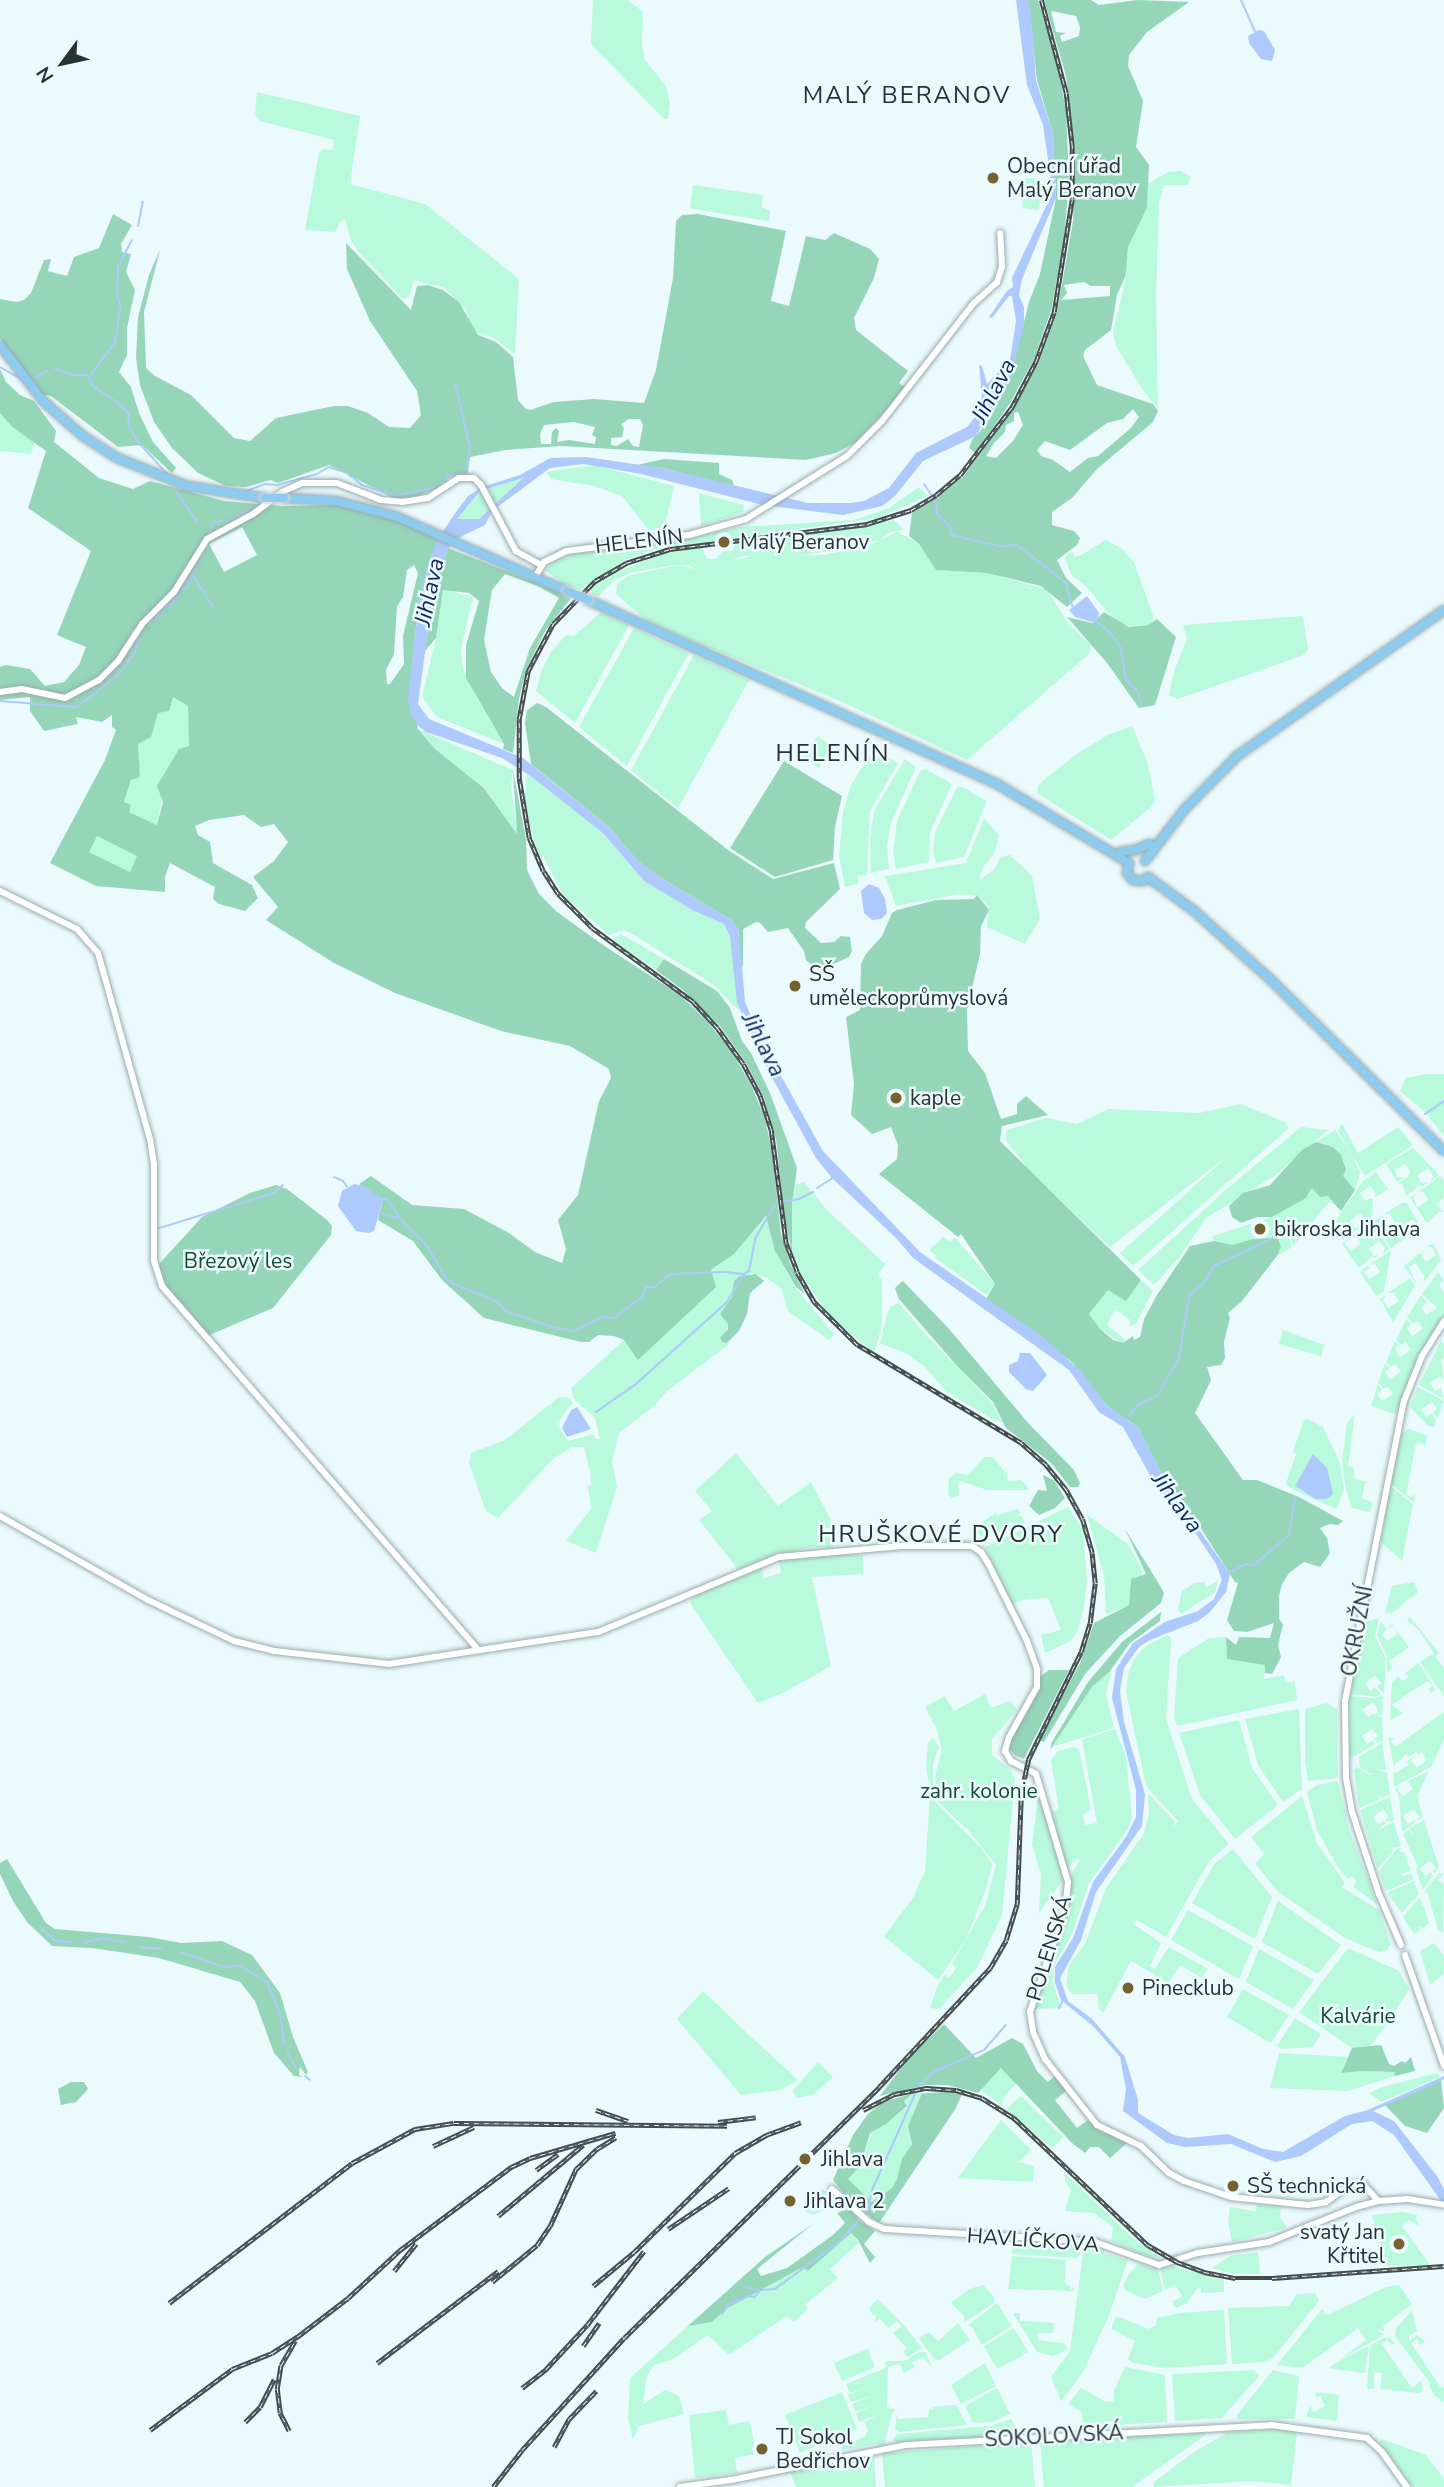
<!DOCTYPE html>
<html>
<head>
<meta charset="utf-8">
<style>
	body { margin:0 }
	#map { position:relative; width:1444px; height:2487px; overflow:hidden; background:#ebfafd; font-family:"Nunito Sans",sans-serif }
	div>[style] { position:absolute }
	.green>* { inset:0; background:#b9fadc }
	.forest>* { inset:0; background:#95d6b9 }
	.water>* { inset:0; background:#aec9fc }
	.stream>* { height:2px; margin:-1px; padding:0 1px; transform-origin:1px; border-radius:1px; background:#aec9fc }
	.roads { filter:drop-shadow(0 0 2px #99abaf) drop-shadow(0 0 2px #99abaf) }
	.minor>* { height:6px; margin:-3px; padding:0 3px; transform-origin:3px; border-radius:3px; background:#fff }
	.major>* { height:8px; margin:-4px; padding:0 4px; transform-origin:4px; border-radius:4px; background:#8dcbef }
	.rail>* { height:4.5px; margin-top:-2.25px; transform-origin:0; background:repeating-linear-gradient(90deg,#ebfafd 0 5px,#444c4e 0 10px); box-sizing:border-box; border-block:2px solid #444c4e }
	.bridges { filter:drop-shadow(0 0 2px #d4d6d6) drop-shadow(0 0 2px #d4d6d6) }
	.major-bridge>* { height:8px; margin:-4px; padding:0 4px; transform-origin:4px; border-radius:4px; background:#8dcbef }
	.dots>* { width:19px; height:19px; translate:-50% -50%; box-sizing:border-box; border:4px solid #ebfafd; border-radius:50% }
	span { translate:-50% -50%; white-space:nowrap; text-align:center; line-height:1.15; -webkit-text-stroke:5px #ebfafd; paint-order:stroke }
	.poi-label { font-size:21px; color:#2a3133 }
	.left { translate:0 -50%; text-align:left }
	.right { translate:-100% -50%; text-align:right }
	.street-label { font-size:21px; color:#2a3133 }
	.park-label { font-size:21px; color:#134834 }
	.water-label { font-size:23px; color:#0f2963; font-style:italic }
	.quarter-label { font-size:24px; color:#2a3133; letter-spacing:2px }
	.north { position:absolute; left:28px; top:28px; width:70px; height:70px; -webkit-text-stroke:5px #ebfafd; paint-order:stroke; rotate:237deg; font-size:19px; font-weight:700; line-height:28px; text-align:center; color:#2a3133 }
	.north::after { content:''; display:block; margin:auto; width:24px; height:32px; background:#2a3133; clip-path:polygon(50% 0,100% 100%,50% 72%,0 100%) }
</style>
</head>
<body>
<div id="map">
	<div class="green">
		<div style="clip-path:polygon(593px 0,628px 0,643px 12px,642px 45px,645px 60px,666px 86px,670px 104px,668px 119px,664px 119px,591px 44px)"></div>
		<div style="clip-path:polygon(257px 92px,360px 116px,350px 184px,425px 204px,519px 279px,515px 354px,494px 338px,473px 331px,466px 310px,445px 288px,414px 280px,409px 297px,403px 299px,360px 253px,351px 241px,345px 219px,340px 222px,336px 232px,305px 230px,319px 153px,323px 149px,333px 150px,334px 140px,260px 121px,255px 114px)"></div>
		<div style="clip-path:polygon(1181px 171px,1191px 177px,1188px 185px,1164px 185px,1159px 203px,1156px 297px,1158px 408px,1145px 393px,1116px 346px,1113px 332px,1127px 273px,1128px 247px,1147px 209px,1148px 184px,1168px 172px)"></div>
		<div style="clip-path:polygon(1025px 178px,1042px 179px,1039px 210px,1022px 208px)"></div>
		<div style="clip-path:polygon(693px 185px,763px 195px,762px 207px,770px 211px,769px 221px,693px 209px,690px 208px)"></div>
		<div style="clip-path:polygon(0 412px,12px 428px,35px 441px,31px 454px,0 451px)"></div>
		<div style="clip-path:polygon(594px 465px,674px 486px,663px 533px,647px 528px,622px 496px,594px 486px,551px 479px,546px 472px)"></div>
		<div style="clip-path:polygon(523px 478px,479px 519px,457px 519px,480px 491px)"></div>
		<div style="clip-path:polygon(919px 487px,928px 496px,878px 518px,657px 549px,625px 560px,580px 590px,565px 585px,545px 570px,554px 561px,572px 554px,668px 543px,740px 527px,854px 520px,889px 508px)"></div>
		<div style="clip-path:polygon(699px 493px,744px 505px,743px 512px,701px 526px)"></div>
		<div style="clip-path:polygon(894px 520px,904px 530px,890px 532px,880px 540px,849px 548px,804px 555px,743px 556px,731px 561px,752px 556px,825px 555px,869px 545px,898px 532px,919px 544px,936px 570px,987px 573px,1047px 590px,1070px 626px,1090px 644px,1090px 653px,967px 760px,840px 701px,674px 633px,646px 620px,616px 594px,617px 584px,628px 576px,678px 565px,694px 569px,709px 582px,690px 565px,675px 565px,633px 572px,613px 581px,599px 596px,591px 594px,591px 588px,612px 574px,659px 555px,702px 547px,707px 559px,715px 559px,723px 551px,733px 550px,736px 543px,852px 529px)"></div>
		<div style="clip-path:polygon(1106px 540px,1121px 548px,1134px 562px,1153px 615px,1153px 621px,1149px 625px,1125px 626px,1107px 612px,1086px 586px,1072px 576px,1065px 558px,1067px 554px,1072px 552px,1075px 557px,1081px 555px)"></div>
		<div style="clip-path:polygon(442px 589px,473px 597px,461px 649px,463px 669px,476px 697px,504px 744px,437px 717px,422px 697px,436px 638px)"></div>
		<div style="clip-path:polygon(601px 612px,629px 625px,575px 723px,536px 691px,542px 669px,552px 651px,566px 635px,574px 636px)"></div>
		<div style="clip-path:polygon(1303px 616px,1308px 650px,1301px 656px,1178px 699px,1169px 695px,1174px 672px,1187px 638px,1183px 625px)"></div>
		<div style="clip-path:polygon(634px 628px,689px 653px,627px 766px,579px 727px)"></div>
		<div style="clip-path:polygon(694px 655px,749px 680px,678px 808px,631px 770px)"></div>
		<div style="clip-path:polygon(173px 697px,188px 706px,189px 746px,162px 797px,157px 825px,129px 812px,124px 803px,131px 780px,140px 777px,137px 744px,150px 737px,158px 713px)"></div>
		<div style="clip-path:polygon(1132px 726px,1148px 764px,1155px 800px,1151px 807px,1111px 840px,1037px 793px,1038px 786px,1046px 778px,1081px 751px,1108px 735px)"></div>
		<div style="clip-path:polygon(418px 729px,513px 770px,511px 787px,518px 836px,485px 788px,435px 749px)"></div>
		<div style="clip-path:polygon(818px 736px,832px 747px,819px 768px,795px 754px,797px 750px,804px 756px)"></div>
		<div style="clip-path:polygon(874px 749px,898px 763px,870px 811px,867px 875px,858px 876px,858px 884px,845px 887px,839px 856px,843px 812px,851px 785px)"></div>
		<div style="clip-path:polygon(905px 759px,916px 767px,891px 823px,887px 846px,889px 869px,871px 873px,870px 842px,874px 811px)"></div>
		<div style="clip-path:polygon(926px 769px,952px 784px,930px 833px,929px 862px,896px 869px,893px 852px,897px 821px,920px 771px)"></div>
		<div style="clip-path:polygon(527px 773px,604px 834px,644px 881px,692px 910px,724px 924px,730px 935px,740px 1012px,714px 985px,634px 935px,624px 930px,609px 935px,563px 895px,543px 856px,540px 857px,532px 835px,525px 798px)"></div>
		<div style="clip-path:polygon(957px 787px,962px 787px,987px 801px,964px 857px,936px 863px,933px 851px,935px 833px)"></div>
		<div style="clip-path:polygon(984px 818px,999px 835px,994px 854px,983px 867px,979px 880px,994px 870px,1001px 857px,1010px 855px,1032px 876px,1040px 919px,1025px 944px,987px 927px,989px 907px,978px 896px,959px 894px,896px 906px,885px 876px,966px 863px)"></div>
		<div style="clip-path:polygon(96px 836px,138px 856px,130px 872px,89px 852px)"></div>
		<div style="clip-path:polygon(621px 934px,664px 959px,656px 970px,613px 940px)"></div>
		<div style="clip-path:polygon(1426px 1074px,1444px 1074px,1444px 1136px,1425px 1112px,1400px 1091px,1406px 1078px)"></div>
		<div style="clip-path:polygon(1240px 1104px,1285px 1122px,1289px 1128px,1133px 1266px,1120px 1253px,1230px 1154px,1110px 1247px,1029px 1170px,1005px 1139px,1007px 1130px,1046px 1118px,1077px 1124px,1108px 1109px,1199px 1113px)"></div>
		<div style="clip-path:polygon(1342px 1123px,1358px 1153px,1398px 1127px,1413px 1145px,1365px 1176px,1338px 1131px)"></div>
		<div style="clip-path:polygon(1301px 1127px,1328px 1130px,1276px 1175px,1206px 1218px,1178px 1259px,1154px 1285px,1138px 1270px,1230px 1186px)"></div>
		<div style="clip-path:polygon(1335px 1130px,1352px 1154px,1360px 1173px,1355px 1191px,1343px 1176px,1333px 1147px,1316px 1142px)"></div>
		<div style="clip-path:polygon(1413px 1148px,1439px 1175px,1431px 1181px,1433px 1176px,1428px 1168px,1417px 1176px,1422px 1183px,1429px 1182px,1422px 1187px,1420px 1184px,1407px 1196px,1402px 1184px,1398px 1183px,1408px 1177px,1410px 1171px,1405px 1164px,1394px 1171px,1399px 1178px,1406px 1177px,1397px 1182px,1386px 1164px)"></div>
		<div style="clip-path:polygon(1376px 1172px,1388px 1189px,1374px 1198px,1376px 1194px,1371px 1186px,1360px 1193px,1365px 1201px,1371px 1198px,1373px 1200px,1372px 1221px,1363px 1227px,1366px 1222px,1360px 1213px,1350px 1221px,1355px 1228px,1362px 1227px,1339px 1240px,1328px 1231px,1363px 1181px)"></div>
		<div style="clip-path:polygon(1440px 1176px,1444px 1180px,1444px 1198px,1436px 1204px,1444px 1212px,1439px 1212px,1427px 1223px,1410px 1198px,1417px 1193px,1413px 1199px,1418px 1207px,1428px 1200px,1424px 1192px,1418px 1192px)"></div>
		<div style="clip-path:polygon(804px 1182px,827px 1210px,885px 1264px,877px 1276px,882px 1278px,882px 1326px,874px 1353px,830px 1317px,799px 1271px,792px 1252px,792px 1204px,795px 1185px)"></div>
		<div style="clip-path:polygon(1312px 1187px,1328px 1196px,1340px 1208px,1329px 1202px,1293px 1246px,1289px 1234px,1292px 1247px,1277px 1256px,1281px 1247px,1256px 1238px,1230px 1246px,1213px 1246px,1213px 1236px,1274px 1216px)"></div>
		<div style="clip-path:polygon(1402px 1203px,1407px 1203px,1420px 1226px,1416px 1231px,1418px 1227px,1413px 1219px,1402px 1226px,1407px 1234px,1414px 1232px,1391px 1248px,1374px 1221px,1382px 1215px,1384px 1217px,1379px 1221px,1384px 1229px,1395px 1222px,1390px 1214px,1384px 1214px)"></div>
		<div style="clip-path:polygon(767px 1216px,775px 1251px,795px 1287px,834px 1334px,829px 1340px,788px 1311px,781px 1288px,767px 1278px,752px 1273px,740px 1283px,726px 1310px,728px 1326px,723px 1337px,728px 1345px,667px 1391px,654px 1406px,619px 1433px,612px 1461px,617px 1487px,596px 1553px,566px 1541px,591px 1509px,588px 1486px,591px 1485px,590px 1472px,584px 1447px,572px 1447px,553px 1459px,498px 1518px,486px 1511px,469px 1463px,471px 1453px,505px 1440px,558px 1398px,567px 1397px,573px 1402px,557px 1424px,568px 1441px,593px 1434px,596px 1439px,600px 1439px,595px 1418px,574px 1399px,571px 1388px,624px 1340px,666px 1331px,685px 1315px,712px 1276px,711px 1271px,734px 1254px)"></div>
		<div style="clip-path:polygon(1372px 1222px,1390px 1249px,1382px 1254px,1385px 1249px,1379px 1241px,1369px 1249px,1374px 1256px,1380px 1254px,1374px 1258px,1372px 1256px,1359px 1268px,1342px 1244px,1349px 1238px,1345px 1244px,1351px 1251px,1361px 1244px,1356px 1236px,1351px 1237px)"></div>
		<div style="clip-path:polygon(943px 1237px,950px 1242px,955px 1237px,995px 1284px,987px 1295px,935px 1258px,936px 1255px,929px 1250px)"></div>
		<div style="clip-path:polygon(1433px 1243px,1441px 1260px,1424px 1282px,1424px 1275px,1416px 1263px,1409px 1267px,1418px 1287px,1404px 1266px,1425px 1249px,1421px 1254px,1426px 1262px,1436px 1255px,1432px 1247px,1427px 1247px)"></div>
		<div style="clip-path:polygon(1391px 1250px,1384px 1292px,1376px 1296px,1360px 1272px,1368px 1265px,1369px 1268px,1364px 1272px,1369px 1279px,1380px 1272px,1375px 1264px,1369px 1265px)"></div>
		<div style="clip-path:polygon(1438px 1272px,1444px 1280px,1439px 1285px,1444px 1293px,1444px 1317px,1419px 1357px,1395px 1414px,1371px 1406px,1378px 1384px,1382px 1390px,1377px 1394px,1382px 1401px,1393px 1394px,1388px 1387px,1383px 1389px,1378px 1382px,1385px 1363px,1390px 1368px,1385px 1372px,1390px 1379px,1401px 1372px,1396px 1364px,1391px 1367px,1386px 1362px,1395px 1341px,1400px 1346px,1395px 1349px,1400px 1357px,1411px 1350px,1406px 1342px,1401px 1345px,1396px 1340px,1406px 1319px,1412px 1324px,1407px 1328px,1412px 1336px,1423px 1329px,1418px 1321px,1413px 1324px,1407px 1317px,1421px 1295px,1427px 1303px,1421px 1307px,1426px 1315px,1437px 1308px,1422px 1294px)"></div>
		<div style="clip-path:polygon(1410px 1278px,1415px 1286px,1393px 1322px,1380px 1299px,1387px 1294px,1383px 1300px,1388px 1308px,1399px 1301px,1394px 1293px,1388px 1293px)"></div>
		<div style="clip-path:polygon(1141px 1280px,1153px 1291px,1136px 1324px,1130px 1326px,1130px 1320px,1115px 1309px,1107px 1325px,1128px 1342px,1122px 1344px,1100px 1329px,1089px 1314px,1108px 1289px,1126px 1301px)"></div>
		<div style="clip-path:polygon(899px 1303px,924px 1333px,992px 1403px,1002px 1422px,995px 1421px,947px 1392px,924px 1366px,907px 1354px,880px 1343px,887px 1314px,891px 1306px)"></div>
		<div style="clip-path:polygon(1283px 1330px,1324px 1345px,1321px 1356px,1279px 1344px)"></div>
		<div style="clip-path:polygon(1441px 1341px,1444px 1343px,1444px 1358px,1441px 1360px,1444px 1381px,1440px 1376px,1430px 1383px,1435px 1391px,1441px 1388px,1444px 1399px,1419px 1385px)"></div>
		<div style="clip-path:polygon(1418px 1387px,1444px 1401px,1437px 1419px,1433px 1412px,1437px 1409px,1432px 1402px,1421px 1409px,1426px 1417px,1432px 1413px,1436px 1421px,1434px 1427px,1427px 1425px,1410px 1407px)"></div>
		<div style="clip-path:polygon(1355px 1414px,1348px 1466px,1353px 1467px,1355px 1479px,1370px 1482px,1365px 1483px,1362px 1498px,1373px 1503px,1370px 1512px,1352px 1508px,1346px 1490px,1342px 1462px,1347px 1423px)"></div>
		<div style="clip-path:polygon(1305px 1418px,1323px 1427px,1340px 1463px,1344px 1490px,1336px 1509px,1290px 1488px,1286px 1483px,1297px 1451px,1294px 1454px,1293px 1451px)"></div>
		<div style="clip-path:polygon(1408px 1429px,1427px 1435px,1425px 1448px,1423px 1444px,1416px 1443px,1406px 1495px,1412px 1497px,1415px 1493px,1414px 1503px,1391px 1484px,1401px 1434px)"></div>
		<div style="clip-path:polygon(736px 1453px,778px 1506px,811px 1482px,833px 1524px,833px 1529px,823px 1527px,823px 1534px,833px 1536px,833px 1549px,813px 1547px,788px 1552px,738px 1569px,699px 1520px,712px 1511px,695px 1491px)"></div>
		<div style="clip-path:polygon(984px 1457px,993px 1457px,1007px 1475px,1007px 1481px,1021px 1480px,1028px 1487px,1027px 1490px,987px 1490px,958px 1480px,959px 1495px,952px 1498px,948px 1494px,949px 1479px,955px 1473px,968px 1475px)"></div>
		<div style="clip-path:polygon(1390px 1486px,1413px 1504px,1402px 1561px,1381px 1542px)"></div>
		<div style="clip-path:polygon(1068px 1507px,1083px 1530px,1087px 1581px,1084px 1607px,1078px 1630px,1071px 1641px,1045px 1653px,1041px 1635px,1061px 1630px,1048px 1598px,1028px 1599px,1011px 1604px,985px 1547px)"></div>
		<div style="clip-path:polygon(1017px 1509px,1021px 1513px,1016px 1517px,1021px 1515px,1025px 1523px,1012px 1529px,1008px 1522px,1010px 1531px,994px 1538px,992px 1533px,982px 1539px,974px 1527px,996px 1513px,997px 1515px)"></div>
		<div style="clip-path:polygon(1087px 1515px,1128px 1544px,1141px 1568px,1142px 1576px,1131px 1579px,1129px 1605px,1106px 1614px,1104px 1576px)"></div>
		<div style="clip-path:polygon(811px 1555px,863px 1555px,863px 1574px,812px 1577px,831px 1666px,783px 1693px,758px 1703px,690px 1603px,696px 1595px,761px 1567px,764px 1578px,781px 1573px,779px 1561px)"></div>
		<div style="clip-path:polygon(1218px 1581px,1215px 1592px,1181px 1614px,1178px 1610px,1182px 1591px,1195px 1583px,1204px 1582px,1207px 1587px)"></div>
		<div style="clip-path:polygon(1414px 1582px,1418px 1592px,1411px 1598px,1408px 1597px,1409px 1599px,1391px 1614px,1385px 1613px,1392px 1586px)"></div>
		<div style="clip-path:polygon(1410px 1617px,1439px 1653px,1435px 1656px,1444px 1668px,1444px 1696px,1420px 1662px,1434px 1653px,1417px 1628px,1407px 1621px)"></div>
		<div style="clip-path:polygon(1375px 1619px,1379px 1619px,1375px 1636px,1386px 1659px,1384px 1694px,1377px 1686px,1381px 1683px,1375px 1676px,1365px 1683px,1370px 1691px,1375px 1687px,1380px 1694px,1376px 1697px,1351px 1694px,1363px 1621px)"></div>
		<div style="clip-path:polygon(1381px 1621px,1387px 1630px,1382px 1634px,1387px 1641px,1398px 1634px,1393px 1626px,1389px 1628px,1391px 1623px,1409px 1647px,1389px 1661px,1393px 1668px,1387px 1672px,1387px 1656px,1377px 1635px)"></div>
		<div style="clip-path:polygon(1167px 1635px,1171px 1637px,1166px 1719px,1192px 1799px,1229px 1844px,1210px 1860px,1166px 1937px,1137px 1920px,1132px 1923px,1161px 1943px,1150px 1966px,1155px 1969px,1169px 1947px,1208px 1969px,1202px 1978px,1180px 1965px,1168px 1983px,1131px 1961px,1103px 2013px,1099px 2009px,1097px 1994px,1072px 1994px,1066px 1985px,1069px 1965px,1085px 1944px,1106px 1888px,1144px 1833px,1149px 1812px,1148px 1793px,1175px 1822px,1171px 1829px,1178px 1821px,1146px 1786px,1126px 1692px,1129px 1670px,1135px 1658px,1145px 1647px)"></div>
		<div style="clip-path:polygon(1226px 1637px,1227px 1659px,1266px 1665px,1264px 1679px,1284px 1675px,1286px 1683px,1295px 1681px,1297px 1700px,1177px 1726px,1174px 1717px,1178px 1658px,1209px 1638px)"></div>
		<div style="clip-path:polygon(1419px 1663px,1435px 1690px,1431px 1693px,1428px 1689px,1432px 1686px,1428px 1681px,1409px 1693px,1392px 1705px,1403px 1713px,1390px 1720px,1392px 1683px,1398px 1676px,1403px 1681px,1408px 1677px,1405px 1673px)"></div>
		<div style="clip-path:polygon(1112px 1669px,1106px 1694px,1114px 1728px,1052px 1747px,1092px 1687px)"></div>
		<div style="clip-path:polygon(985px 1694px,991px 1708px,1010px 1701px,1017px 1710px,992px 1739px,992px 1755px,1010px 1769px,1015px 1779px,1002px 1915px,977px 1968px,939px 2009px,930px 2008px,938px 1985px,945px 1974px,949px 1978px,956px 1968px,952px 1964px,985px 1906px,996px 1865px,968px 1830px,936px 1800px,936px 1772px,942px 1750px,937px 1730px,925px 1707px,945px 1696px,954px 1711px)"></div>
		<div style="clip-path:polygon(1381px 1695px,1384px 1698px,1380px 1701px,1383px 1702px,1382px 1715px,1376px 1715px,1378px 1710px,1373px 1702px,1362px 1710px,1368px 1717px,1373px 1714px,1382px 1717px,1383px 1741px,1377px 1743px,1374px 1739px,1378px 1736px,1372px 1729px,1362px 1736px,1367px 1744px,1373px 1740px,1375px 1744px,1350px 1759px,1350px 1696px,1375px 1698px)"></div>
		<div style="clip-path:polygon(1326px 1703px,1337px 1709px,1338px 1778px,1308px 1781px,1305px 1761px,1305px 1709px)"></div>
		<div style="clip-path:polygon(1299px 1709px,1302px 1789px,1283px 1802px,1258px 1765px,1245px 1719px)"></div>
		<div style="clip-path:polygon(1444px 1712px,1444px 1740px,1431px 1767px,1394px 1787px,1393px 1774px,1409px 1765px,1407px 1761px,1416px 1754px,1411px 1760px,1417px 1768px,1427px 1760px,1422px 1752px,1418px 1755px,1416px 1752px,1409px 1757px,1406px 1754px,1394px 1766px,1388px 1738px,1394px 1738px,1391px 1742px,1395px 1747px)"></div>
		<div style="clip-path:polygon(1239px 1720px,1252px 1768px,1278px 1805px,1235px 1839px,1200px 1795px,1179px 1733px)"></div>
		<div style="clip-path:polygon(1115px 1729px,1126px 1756px,1132px 1818px,1128px 1829px,1089px 1883px,1072px 1934px,1054px 1965px,1053px 1982px,1059px 2003px,1064px 2008px,1033px 2009px,1070px 1905px,1070px 1877px,1080px 1860px,1077px 1858px,1066px 1870px,1052px 1811px,1059px 1810px,1051px 1760px,1058px 1751px,1073px 1747px,1079px 1749px,1091px 1809px,1083px 1815px,1085px 1825px,1097px 1823px,1082px 1740px)"></div>
		<div style="clip-path:polygon(933px 1738px,939px 1747px,933px 1764px,933px 1799px,982px 1849px,992px 1864px,987px 1886px,966px 1939px,938px 1980px,884px 1936px,913px 1898px,925px 1871px,930px 1795px,926px 1765px,928px 1743px)"></div>
		<div style="clip-path:polygon(1382px 1743px,1386px 1770px,1374px 1769px,1387px 1772px,1390px 1795px,1382px 1798px,1379px 1795px,1380px 1799px,1359px 1808px,1354px 1770px,1357px 1767px,1370px 1775px,1375px 1773px,1370px 1774px,1360px 1767px,1359px 1757px)"></div>
		<div style="clip-path:polygon(1429px 1771px,1417px 1796px,1423px 1817px,1417px 1821px,1419px 1816px,1413px 1809px,1403px 1816px,1408px 1824px,1414px 1820px,1415px 1823px,1402px 1832px,1399px 1796px,1395px 1789px,1402px 1784px,1397px 1789px,1403px 1796px,1413px 1789px,1408px 1781px,1404px 1783px)"></div>
		<div style="clip-path:polygon(1338px 1781px,1349px 1829px,1377px 1904px,1353px 1887px,1357px 1881px,1353px 1876px,1348px 1879px,1337px 1866px,1317px 1830px,1307px 1792px,1317px 1785px)"></div>
		<div style="clip-path:polygon(1039px 1790px,1064px 1878px,1039px 1913px,1041px 1875px,1032px 1844px)"></div>
		<div style="clip-path:polygon(1302px 1796px,1317px 1843px,1345px 1883px,1342px 1887px,1379px 1910px,1391px 1945px,1386px 1951px,1379px 1952px,1345px 1938px,1277px 1891px,1255px 1863px,1264px 1854px,1251px 1837px)"></div>
		<div style="clip-path:polygon(1390px 1797px,1394px 1821px,1387px 1822px,1385px 1820px,1389px 1817px,1383px 1809px,1373px 1817px,1378px 1824px,1384px 1821px,1386px 1823px,1378px 1830px,1394px 1822px,1401px 1847px,1392px 1848px,1393px 1851px,1378px 1869px,1360px 1810px)"></div>
		<div style="clip-path:polygon(1424px 1820px,1439px 1867px,1435px 1874px,1432px 1871px,1436px 1868px,1430px 1861px,1420px 1868px,1425px 1876px,1431px 1872px,1433px 1876px,1423px 1890px,1416px 1869px,1418px 1866px,1403px 1834px,1409px 1830px,1415px 1838px,1410px 1828px)"></div>
		<div style="clip-path:polygon(1402px 1848px,1399px 1851px,1404px 1852px,1411px 1871px,1400px 1874px,1403px 1877px,1411px 1873px,1414px 1879px,1386px 1891px,1379px 1871px,1397px 1849px)"></div>
		<div style="clip-path:polygon(1233px 1849px,1272px 1897px,1255px 1939px,1192px 1903px,1214px 1864px)"></div>
		<div style="clip-path:polygon(1439px 1873px,1444px 1874px,1438px 1880px,1444px 1884px,1443px 1933px,1438px 1930px,1428px 1894px,1424px 1892px)"></div>
		<div style="clip-path:polygon(1414px 1881px,1419px 1894px,1413px 1901px,1410px 1900px,1411px 1902px,1402px 1913px,1387px 1893px)"></div>
		<div style="clip-path:polygon(1420px 1897px,1422px 1903px,1420px 1904px,1424px 1907px,1429px 1923px,1423px 1928px,1419px 1926px,1421px 1930px,1414px 1934px,1403px 1917px)"></div>
		<div style="clip-path:polygon(1278px 1901px,1341px 1945px,1318px 1974px,1262px 1942px)"></div>
		<div style="clip-path:polygon(1188px 1910px,1253px 1946px,1239px 1979px,1171px 1940px)"></div>
		<div style="clip-path:polygon(1434px 1943px,1444px 1955px,1444px 1974px,1430px 1985px,1420px 1951px)"></div>
		<div style="clip-path:polygon(1348px 1948px,1399px 1971px,1409px 1989px,1392px 2017px,1368px 2049px,1352px 2048px,1299px 2012px)"></div>
		<div style="clip-path:polygon(1259px 1949px,1314px 1980px,1293px 2009px,1246px 1982px)"></div>
		<div style="clip-path:polygon(1243px 1989px,1289px 2015px,1271px 2043px,1227px 2017px)"></div>
		<div style="clip-path:polygon(703px 1991px,749px 2035px,798px 2080px,781px 2090px,741px 2095px,677px 2019px)"></div>
		<div style="clip-path:polygon(1295px 2018px,1321px 2034px,1313px 2047px,1282px 2049px,1277px 2046px)"></div>
		<div style="clip-path:polygon(1279px 2053px,1347px 2057px,1341px 2073px,1364px 2071px,1394px 2072px,1395px 2076px,1348px 2091px,1270px 2088px)"></div>
		<div style="clip-path:polygon(1013px 2056px,1024px 2076px,1004px 2097px,1002px 2106px,977px 2087px)"></div>
		<div style="clip-path:polygon(818px 2062px,833px 2077px,813px 2095px,796px 2098px,793px 2090px)"></div>
		<div style="clip-path:polygon(1438px 2073px,1440px 2077px,1382px 2102px,1369px 2093px,1382px 2087px)"></div>
		<div style="clip-path:polygon(922px 2093px,908px 2126px,912px 2144px,897px 2179px,892px 2188px,873px 2203px,848px 2179px,869px 2157px,864px 2153px,872px 2135px,870px 2133px,886px 2124px,907px 2107px,904px 2101px,911px 2095px)"></div>
		<div style="clip-path:polygon(1021px 2096px,1063px 2137px,1052px 2148px,1006px 2109px)"></div>
		<div style="clip-path:polygon(1001px 2120px,1031px 2150px,1019px 2162px,1034px 2166px,1033px 2182px,958px 2178px)"></div>
		<div style="clip-path:polygon(1065px 2173px,1134px 2239px,1162px 2258px,1147px 2256px,1111px 2241px,1113px 2227px,1094px 2213px,1065px 2211px,1071px 2190px,1065px 2181px)"></div>
		<div style="clip-path:polygon(820px 2189px,830px 2192px,837px 2201px,814px 2215px,806px 2212px,803px 2204px)"></div>
		<div style="clip-path:polygon(1257px 2204px,1281px 2207px,1280px 2217px,1287px 2228px,1232px 2242px,1228px 2221px,1230px 2207px,1256px 2211px)"></div>
		<div style="clip-path:polygon(1402px 2212px,1418px 2215px,1415px 2218px,1420px 2226px,1409px 2220px,1402px 2226px,1430px 2265px,1387px 2266px,1372px 2215px)"></div>
		<div style="clip-path:polygon(851px 2233px,859px 2243px,830px 2269px,838px 2278px,806px 2304px,807px 2310px,794px 2322px,787px 2316px,729px 2355px,708px 2335px,671px 2360px,654px 2365px,647px 2376px,643px 2404px,665px 2390px,679px 2396px,684px 2414px,639px 2426px,633px 2440px,628px 2418px,630px 2378px,688px 2326px,712px 2322px,726px 2309px,803px 2267px,808px 2271px)"></div>
		<div style="clip-path:polygon(1013px 2242px,1040px 2243px,1085px 2246px,1078px 2258px,1012px 2254px)"></div>
		<div style="clip-path:polygon(1087px 2246px,1104px 2249px,1104px 2253px,1128px 2260px,1108px 2318px,1082px 2374px,1061px 2401px,1051px 2377px,1070px 2351px,1083px 2253px)"></div>
		<div style="clip-path:polygon(1258px 2252px,1260px 2274px,1230px 2273px,1212px 2268px,1230px 2256px)"></div>
		<div style="clip-path:polygon(1012px 2256px,1066px 2260px,1065px 2283px,1070px 2286px,1070px 2290px,1074px 2287px,1074px 2291px,1008px 2289px)"></div>
		<div style="clip-path:polygon(1138px 2264px,1158px 2269px,1163px 2291px,1145px 2299px,1126px 2291px,1123px 2286px,1128px 2275px)"></div>
		<div style="clip-path:polygon(1173px 2266px,1224px 2280px,1224px 2292px,1201px 2293px,1201px 2288px,1197px 2289px,1187px 2303px,1176px 2308px,1172px 2302px,1182px 2296px,1175px 2285px,1165px 2290px,1160px 2269px)"></div>
		<div style="clip-path:polygon(983px 2285px,995px 2298px,994px 2303px,965px 2322px,964px 2316px,951px 2303px,969px 2289px)"></div>
		<div style="clip-path:polygon(1399px 2285px,1412px 2304px,1383px 2326px,1385px 2331px,1377px 2330px,1384px 2335px,1382px 2336px,1338px 2361px,1366px 2340px,1358px 2328px,1302px 2368px,1277px 2365px,1322px 2309px,1327px 2315px,1386px 2287px)"></div>
		<div style="clip-path:polygon(1315px 2293px,1319px 2301px,1273px 2358px,1265px 2362px,1232px 2364px,1228px 2308px,1289px 2306px,1297px 2294px)"></div>
		<div style="clip-path:polygon(878px 2299px,903px 2324px,922px 2348px,908px 2357px,903px 2352px,907px 2348px,893px 2333px,901px 2326px,897px 2321px,888px 2328px,880px 2319px,875px 2323px,876px 2315px,873px 2316px,869px 2308px)"></div>
		<div style="clip-path:polygon(997px 2303px,1012px 2326px,982px 2345px,973px 2328px,968px 2325px)"></div>
		<div style="clip-path:polygon(1224px 2310px,1227px 2364px,1165px 2368px,1133px 2363px,1128px 2359px,1135px 2341px,1111px 2329px,1116px 2316px,1149px 2329px,1156px 2325px,1157px 2318px,1179px 2313px)"></div>
		<div style="clip-path:polygon(1412px 2310px,1417px 2331px,1409px 2336px,1409px 2341px,1417px 2335px,1425px 2341px,1420px 2345px,1417px 2339px,1411px 2343px,1441px 2388px,1444px 2386px,1444px 2402px,1435px 2396px,1429px 2386px,1430px 2383px,1395px 2336px,1396px 2328px)"></div>
		<div style="clip-path:polygon(1013px 2313px,1020px 2313px,1020px 2321px,1054px 2323px,1053px 2333px,1038px 2333px,1038px 2340px,1064px 2343px,1067px 2346px,1065px 2351px,1053px 2356px,1037px 2352px)"></div>
		<div style="clip-path:polygon(958px 2323px,970px 2340px,939px 2360px,934px 2359px,919px 2338px,929px 2332px,938px 2341px)"></div>
		<div style="clip-path:polygon(1014px 2328px,1028px 2351px,1026px 2354px,1022px 2351px,1024px 2355px,997px 2369px,984px 2346px)"></div>
		<div style="clip-path:polygon(1384px 2338px,1390px 2338px,1395px 2343px,1391px 2345px,1387px 2340px,1382px 2344px,1412px 2388px,1421px 2380px,1423px 2391px,1419px 2393px,1380px 2389px,1382px 2373px,1374px 2372px,1374px 2389px,1367px 2389px,1370px 2345px)"></div>
		<div style="clip-path:polygon(875px 2346px,868px 2350px,875px 2367px,842px 2381px,834px 2363px)"></div>
		<div style="clip-path:polygon(1369px 2346px,1365px 2373px,1328px 2368px,1350px 2355px)"></div>
		<div style="clip-path:polygon(920px 2352px,925px 2352px,933px 2368px,922px 2357px,912px 2363px,915px 2367px,904px 2373px,900px 2364px,888px 2367px,887px 2408px,897px 2409px,892px 2413px,884px 2446px,878px 2447px,877px 2444px,842px 2450px,841px 2447px,864px 2437px,868px 2430px,864px 2422px,879px 2415px,859px 2422px,856px 2413px,875px 2405px,855px 2412px,852px 2404px,871px 2396px,851px 2402px,848px 2395px,867px 2387px,850px 2393px,846px 2384px,885px 2368px,886px 2361px,904px 2361px)"></div>
		<div style="clip-path:polygon(985px 2363px,996px 2386px,961px 2404px,951px 2385px)"></div>
		<div style="clip-path:polygon(1125px 2367px,1165px 2375px,1167px 2422px,1083px 2427px,1082px 2412px,1068px 2404px,1081px 2388px,1106px 2402px,1114px 2401px,1114px 2391px)"></div>
		<div style="clip-path:polygon(1254px 2370px,1259px 2376px,1222px 2418px,1175px 2421px,1172px 2374px)"></div>
		<div style="clip-path:polygon(1273px 2370px,1299px 2376px,1295px 2419px,1237px 2419px,1237px 2415px)"></div>
		<div style="clip-path:polygon(997px 2388px,1010px 2414px,992px 2422px,981px 2423px,979px 2420px,980px 2423px,972px 2422px,965px 2406px)"></div>
		<div style="clip-path:polygon(842px 2392px,857px 2429px,800px 2453px,785px 2415px)"></div>
		<div style="clip-path:polygon(1316px 2392px,1339px 2395px,1337px 2421px,1306px 2417px,1310px 2406px,1314px 2412px,1325px 2406px,1320px 2396px,1316px 2398px)"></div>
		<div style="clip-path:polygon(954px 2405px,957px 2406px,967px 2425px,899px 2432px,895px 2429px,897px 2414px,898px 2419px,928px 2417px,929px 2408px,932px 2410px,933px 2407px)"></div>
		<div style="clip-path:polygon(726px 2410px,729px 2425px,750px 2421px,756px 2454px,735px 2458px,737px 2473px,695px 2478px,689px 2415px)"></div>
		<div style="clip-path:polygon(1011px 2419px,1016px 2427px,1014px 2432px,991px 2434px,991px 2437px,893px 2442px,897px 2434px,990px 2426px)"></div>
		<div style="clip-path:polygon(1277px 2429px,1297px 2431px,1291px 2485px,1251px 2481px,1154px 2487px,1154px 2482px,1191px 2454px,1228px 2432px)"></div>
		<div style="clip-path:polygon(1205px 2433px,1205px 2435px,1132px 2487px,1044px 2487px,1040px 2441px)"></div>
		<div style="clip-path:polygon(1381px 2439px,1426px 2455px,1444px 2479px,1444px 2487px,1413px 2487px,1379px 2442px)"></div>
		<div style="clip-path:polygon(1031px 2442px,1035px 2487px,885px 2487px,882px 2453px)"></div>
		<div style="clip-path:polygon(874px 2455px,876px 2487px,796px 2487px,790px 2472px)"></div>
	</div>
	<div class="forest">
		<div style="clip-path:polygon(1028px 0,1038px 0,1057px 62px,1066px 110px,1069px 182px,1064px 239px,1051px 311px,1034px 359px,1009px 405px,975px 453px,969px 448px,972px 440px,981px 430px,992px 405px,1001px 397px,1001px 391px,1011px 374px,1029px 302px,1040px 274px,1056px 198px,1053px 134px,1037px 80px)"></div>
		<div style="clip-path:polygon(evenodd,1044px 0,1091px 0,1099px 5px,1138px 0,1189px 2px,1147px 32px,1129px 55px,1128px 66px,1143px 101px,1136px 147px,1149px 165px,1147px 208px,1128px 247px,1126px 275px,1117px 295px,1111px 330px,1085px 350px,1083px 356px,1097px 385px,1153px 404px,1158px 411px,1153px 422px,1097px 469px,1072px 498px,1052px 512px,1052px 525px,1074px 531px,1080px 538px,1077px 545px,1057px 560px,1066px 578px,1082px 593px,1067px 607px,1041px 586px,987px 573px,936px 570px,919px 544px,909px 536px,912px 513px,937px 498px,963px 477px,1014px 408px,1039px 362px,1057px 313px,1073px 221px,1075px 146px,1066px 76px,1044px 0,1051px 11px,1076px 16px,1080px 27px,1079px 36px,1062px 42px,1060px 36px,1066px 33px,1056px 32px,1051px 11px,1044px 0,1084px 282px,1091px 286px,1110px 286px,1110px 296px,1061px 300px,1067px 293px,1064px 285px,1084px 282px,1044px 0,1133px 409px,1139px 417px,1131px 428px,1098px 456px,1088px 458px,1070px 472px,1053px 460px,1041px 456px,1037px 450px,1045px 441px,1070px 450px,1107px 423px,1123px 419px,1133px 409px,1044px 0,1018px 412px,1023px 425px,1013px 441px,996px 458px,986px 456px,994px 443px,1005px 432px,1006px 425px,1014px 421px,1014px 413px,1018px 412px)"></div>
		<div style="clip-path:polygon(113px 214px,132px 225px,121px 244px,122px 252px,131px 254px,126px 272px,135px 290px,127px 328px,127px 355px,119px 372px,131px 387px,139px 413px,153px 442px,176px 468px,172px 473px,142px 445px,118px 447px,51px 396px,41px 394px,0 338px,0 299px,17px 302px,24px 300px,31px 293px,44px 260px,51px 259px,48px 271px,67px 276px,74px 257px,99px 248px)"></div>
		<div style="clip-path:polygon(evenodd,698px 214px,786px 231px,771px 301px,789px 306px,806px 236px,825px 240px,834px 233px,870px 249px,879px 259px,874px 278px,854px 318px,856px 330px,908px 371px,899px 383px,907px 388px,855px 443px,836px 453px,806px 460px,560px 446px,505px 450px,470px 457px,468px 473px,450px 477px,432px 491px,408px 499px,393px 498px,329px 465px,278px 483px,271px 480px,246px 487px,226px 486px,198px 473px,172px 448px,154px 422px,140px 385px,136px 358px,138px 317px,149px 275px,160px 250px,144px 312px,146px 368px,155px 376px,191px 395px,234px 438px,250px 441px,276px 418px,334px 406px,348px 406px,368px 413px,389px 427px,410px 428px,421px 415px,417px 391px,370px 321px,347px 269px,346px 243px,411px 310px,417px 286px,428px 285px,443px 290px,459px 302px,478px 335px,496px 342px,513px 357px,518px 400px,525px 408px,530px 410px,554px 402px,594px 399px,644px 403px,656px 370px,673px 278px,676px 221px,682px 215px,698px 214px,629px 419px,640px 419px,643px 425px,639px 447px,633px 446px,628px 439px,617px 446px,611px 445px,611px 438px,622px 437px,624px 428px,621px 424px,629px 419px,698px 214px,574px 422px,595px 427px,592px 435px,596px 437px,595px 444px,569px 440px,557px 442px,559px 431px,556px 428px,552px 432px,551px 444px,541px 444px,540px 434px,544px 425px,574px 422px)"></div>
		<div style="clip-path:polygon(evenodd,0 369px,6px 382px,20px 395px,34px 401px,56px 431px,54px 442px,99px 478px,133px 489px,150px 481px,224px 501px,282px 506px,335px 505px,413px 525px,438px 539px,419px 599px,410px 686px,418px 729px,435px 749px,484px 788px,517px 834px,513px 770px,526px 839px,527px 870px,539px 894px,557px 912px,606px 947px,680px 995px,706px 1020px,733px 1053px,752px 1087px,765px 1118px,772px 1152px,781px 1233px,790px 1263px,805px 1294px,796px 1287px,775px 1251px,766px 1216px,734px 1254px,711px 1270px,716px 1287px,638px 1360px,624px 1340px,614px 1336px,598px 1335px,589px 1342px,581px 1342px,484px 1318px,442px 1280px,413px 1241px,378px 1220px,383px 1200px,359px 1184px,371px 1176px,412px 1205px,464px 1209px,509px 1233px,535px 1252px,562px 1263px,566px 1249px,558px 1220px,578px 1195px,599px 1101px,611px 1078px,609px 1069px,570px 1046px,501px 1031px,395px 993px,334px 963px,266px 920px,278px 907px,253px 877px,274px 861px,288px 842px,274px 824px,261px 827px,244px 815px,209px 820px,195px 826px,198px 835px,210px 842px,213px 863px,252px 885px,258px 898px,245px 911px,219px 904px,213px 899px,215px 887px,170px 863px,165px 877px,165px 892px,96px 886px,50px 863px,105px 760px,116px 730px,112px 727px,112px 715px,102px 722px,76px 717px,78px 724px,44px 731px,30px 711px,30px 697px,0 700px,0 667px,6px 665px,30px 669px,45px 686px,64px 682px,79px 665px,86px 647px,57px 635px,91px 551px,28px 508px,46px 451px,12px 427px,0 413px,0 369px,242px 527px,257px 555px,224px 572px,209px 544px,242px 527px,0 369px,414px 565px,418px 573px,403px 636px,404px 664px,390px 684px,387px 684px,386px 670px,394px 654px,397px 606px,403px 597px,407px 570px,414px 565px,0 369px,173px 697px,188px 706px,189px 746px,179px 749px,157px 786px,163px 802px,157px 825px,129px 812px,131px 805px,124px 802px,131px 780px,140px 777px,138px 744px,151px 737px,158px 713px,169px 711px,173px 697px,0 369px,97px 836px,137px 856px,130px 872px,89px 852px,97px 836px)"></div>
		<div style="clip-path:polygon(664px 459px,719px 463px,719px 474px,732px 480px,734px 486px,662px 468px,637px 465px)"></div>
		<div style="clip-path:polygon(evenodd,448px 548px,572px 597px,545px 631px,526px 670px,519px 699px,513px 753px,503px 749px,504px 744px,466px 678px,466px 645px,479px 601px,469px 593px,443px 590px,436px 638px,425px 651px,433px 593px,448px 548px,505px 574px,540px 587px,559px 598px,530px 648px,514px 697px,502px 688px,491px 672px,484px 640px,492px 590px,505px 574px)"></div>
		<div style="clip-path:polygon(1104px 612px,1129px 627px,1148px 625px,1157px 619px,1176px 637px,1155px 705px,1139px 708px,1107px 663px,1067px 617px,1092px 623px)"></div>
		<div style="clip-path:polygon(537px 703px,546px 707px,728px 850px,773px 879px,834px 863px,840px 889px,806px 922px,805px 928px,821px 943px,834px 942px,841px 936px,850px 937px,852px 951px,849px 957px,818px 971px,806px 960px,804px 951px,788px 928px,768px 932px,760px 923px,756px 922px,743px 929px,743px 966px,740px 967px,739px 931px,733px 921px,656px 875px,637px 860px,608px 826px,531px 764px,525px 723px,527px 710px)"></div>
		<div style="clip-path:polygon(784px 761px,842px 796px,835px 827px,833px 860px,775px 877px,730px 848px)"></div>
		<div style="clip-path:polygon(977px 895px,989px 910px,981px 926px,980px 954px,967px 1010px,968px 1051px,985px 1073px,1001px 1119px,1017px 1114px,1017px 1104px,1026px 1096px,1048px 1115px,1002px 1126px,1000px 1141px,1141px 1280px,1126px 1301px,1108px 1290px,1089px 1314px,1100px 1329px,1113px 1340px,1123px 1343px,1133px 1336px,1134px 1340px,1140px 1337px,1144px 1319px,1157px 1295px,1190px 1246px,1214px 1241px,1232px 1245px,1253px 1239px,1278px 1238px,1281px 1247px,1277px 1256px,1242px 1301px,1228px 1313px,1230px 1318px,1224px 1342px,1225px 1358px,1221px 1365px,1207px 1367px,1211px 1380px,1195px 1413px,1243px 1480px,1257px 1480px,1299px 1497px,1343px 1521px,1338px 1525px,1330px 1524px,1320px 1528px,1327px 1538px,1330px 1553px,1320px 1567px,1304px 1562px,1289px 1573px,1282px 1584px,1279px 1596px,1279px 1619px,1283px 1624px,1278px 1645px,1281px 1657px,1272px 1674px,1265px 1673px,1265px 1665px,1227px 1659px,1226px 1637px,1236px 1645px,1239px 1637px,1270px 1638px,1274px 1623px,1247px 1632px,1234px 1631px,1227px 1620px,1238px 1583px,1235px 1582px,1200px 1527px,1166px 1482px,1138px 1427px,1107px 1406px,1072px 1362px,986px 1299px,995px 1284px,961px 1234px,958px 1237px,879px 1174px,897px 1159px,898px 1145px,891px 1127px,872px 1134px,851px 1115px,854px 1084px,846px 1017px,860px 1010px,861px 964px,866px 954px,882px 936px,892px 913px,897px 910px,936px 900px,974px 899px)"></div>
		<div style="clip-path:polygon(664px 959px,717px 991px,730px 1008px,742px 1041px,751px 1053px,770px 1093px,797px 1168px,792px 1204px,792px 1252px,785px 1221px,776px 1139px,763px 1095px,746px 1063px,720px 1026px,684px 991px,656px 970px)"></div>
		<div style="clip-path:polygon(1316px 1142px,1333px 1147px,1341px 1155px,1346px 1170px,1343px 1176px,1355px 1190px,1341px 1211px,1328px 1196px,1320px 1197px,1312px 1188px,1306px 1198px,1272px 1217px,1257px 1217px,1241px 1223px,1232px 1217px,1229px 1206px,1243px 1193px,1270px 1185px,1302px 1150px)"></div>
		<div style="clip-path:polygon(276px 1185px,287px 1189px,327px 1220px,332px 1226px,331px 1235px,273px 1308px,207px 1336px,168px 1291px,158px 1269px,160px 1263px,202px 1217px,250px 1193px)"></div>
		<div style="clip-path:polygon(756px 1274px,764px 1281px,750px 1293px,747px 1314px,739px 1331px,727px 1343px,723px 1342px,720px 1338px,728px 1329px,728px 1324px,720px 1314px,732px 1297px,734px 1281px,740px 1276px)"></div>
		<div style="clip-path:polygon(903px 1281px,950px 1330px,1029px 1424px,1074px 1470px,1080px 1483px,1078px 1487px,1070px 1487px,1051px 1463px,1006px 1428px,993px 1402px,957px 1366px,899px 1299px,895px 1288px)"></div>
		<div style="clip-path:polygon(1043px 1475px,1054px 1480px,1065px 1498px,1055px 1508px,1039px 1515px,1029px 1506px,1038px 1490px,1047px 1491px)"></div>
		<div style="clip-path:polygon(1125px 1529px,1159px 1584px,1164px 1593px,1161px 1603px,1120px 1636px,1085px 1674px,1044px 1742px,1039px 1740px,1080px 1663px,1094px 1623px,1129px 1605px,1131px 1579px,1146px 1574px)"></div>
		<div style="clip-path:polygon(1161px 1612px,1160px 1621px,1130px 1643px,1110px 1671px,1092px 1687px,1050px 1750px,1052px 1742px,1088px 1682px,1122px 1642px)"></div>
		<div style="clip-path:polygon(1049px 1670px,1069px 1670px,1024px 1759px,1015px 1755px,1009px 1748px,1010px 1742px,1037px 1693px,1040px 1677px)"></div>
		<div style="clip-path:polygon(7px 1859px,46px 1923px,55px 1929px,149px 1937px,181px 1943px,222px 1941px,252px 1955px,280px 1993px,293px 2037px,308px 2072px,306px 2075px,300px 2067px,299px 2075px,303px 2077px,294px 2076px,274px 2053px,255px 2001px,240px 1982px,159px 1958px,92px 1948px,52px 1946px,27px 1922px,13px 1901px,0 1874px,0 1863px)"></div>
		<div style="clip-path:polygon(944px 2024px,976px 2058px,1012px 2038px,1023px 2044px,1037px 2071px,1048px 2082px,1055px 2076px,1066px 2091px,1055px 2100px,1077px 2128px,1088px 2120px,1099px 2129px,1127px 2143px,1110px 2158px,1099px 2147px,1090px 2147px,1085px 2153px,1072px 2143px,1001px 2068px,978px 2093px,947px 2085px,926px 2085px,880px 2096px,910px 2056px)"></div>
		<div style="clip-path:polygon(1381px 2045px,1389px 2064px,1394px 2066px,1402px 2061px,1405px 2063px,1411px 2057px,1415px 2071px,1395px 2076px,1394px 2072px,1364px 2071px,1341px 2073px,1352px 2048px)"></div>
		<div style="clip-path:polygon(1441px 2080px,1444px 2108px,1427px 2133px,1405px 2126px,1384px 2104px)"></div>
		<div style="clip-path:polygon(71px 2082px,84px 2082px,88px 2089px,76px 2102px,61px 2105px,58px 2089px)"></div>
		<div style="clip-path:polygon(evenodd,946px 2092px,962px 2094px,956px 2108px,879px 2223px,849px 2200px,833px 2180px,853px 2135px,868px 2114px,883px 2102px,911px 2094px,946px 2092px,922px 2093px,908px 2126px,912px 2144px,902px 2159px,897px 2179px,892px 2188px,872px 2202px,848px 2179px,870px 2156px,864px 2153px,870px 2133px,886px 2124px,907px 2106px,904px 2101px,911px 2095px,922px 2093px)"></div>
		<div style="clip-path:polygon(849px 2208px,860px 2221px,875px 2231px,864px 2244px,875px 2257px,870px 2263px,858px 2240px,851px 2233px,808px 2271px,803px 2267px,726px 2309px,712px 2322px,688px 2326px,765px 2257px,813px 2224px,757px 2269px,761px 2276px,787px 2268px,833px 2235px,845px 2223px,837px 2213px)"></div>
	</div>
	<div class="water">
		<div style="clip-path:polygon(evenodd,1016px 0,1028px 0,1031px 12px,1036px 80px,1053px 134px,1056px 198px,1022px 279px,1019px 295px,1024px 307px,1024px 325px,1011px 374px,976px 436px,923px 461px,895px 496px,882px 506px,843px 515px,763px 505px,641px 474px,584px 464px,550px 468px,492px 511px,485px 525px,458px 538px,448px 548px,433px 593px,418px 704px,429px 719px,523px 758px,608px 826px,637px 860px,656px 875px,733px 921px,739px 931px,745px 1002px,762px 1042px,823px 1151px,920px 1252px,1044px 1338px,1081px 1371px,1107px 1406px,1138px 1427px,1166px 1482px,1230px 1574px,1226px 1592px,1209px 1613px,1198px 1621px,1150px 1640px,1139px 1647px,1124px 1668px,1120px 1691px,1124px 1722px,1145px 1794px,1142px 1826px,1096px 1892px,1081px 1940px,1060px 1978px,1068px 2001px,1092px 2019px,1125px 2057px,1138px 2100px,1138px 2113px,1174px 2135px,1188px 2138px,1228px 2134px,1263px 2149px,1283px 2152px,1345px 2116px,1368px 2110px,1444px 2076px,1444px 2079px,1431px 2086px,1373px 2111px,1394px 2121px,1437px 2176px,1444px 2189px,1444px 2205px,1394px 2135px,1372px 2121px,1352px 2124px,1301px 2156px,1275px 2162px,1231px 2144px,1185px 2147px,1167px 2143px,1123px 2111px,1126px 2089px,1120px 2057px,1094px 2027px,1061px 2000px,1055px 1983px,1055px 1967px,1073px 1938px,1093px 1882px,1126px 1837px,1136px 1817px,1136px 1790px,1112px 1698px,1116px 1669px,1133px 1643px,1165px 1622px,1198px 1611px,1214px 1599px,1222px 1580px,1216px 1564px,1181px 1511px,1156px 1486px,1123px 1427px,1099px 1412px,1069px 1370px,913px 1258px,896px 1238px,832px 1178px,816px 1158px,770px 1074px,737px 1003px,730px 936px,724px 924px,692px 910px,644px 881px,604px 834px,532px 777px,502px 758px,426px 732px,417px 725px,411px 715px,408px 699px,419px 599px,426px 570px,438px 539px,453px 516px,468px 496px,482px 487px,520px 475px,550px 458px,586px 457px,662px 468px,808px 503px,851px 503px,864px 501px,889px 488px,916px 453px,967px 427px,975px 417px,982px 396px,979px 365px,982px 366px,987px 384px,1010px 360px,1016px 321px,1012px 296px,1009px 296px,992px 318px,989px 317px,1007px 291px,1013px 287px,1012px 278px,1051px 196px,1052px 187px,1043px 125px,1027px 85px,1016px 0,523px 478px,479px 519px,457px 519px,480px 491px,523px 478px)"></div>
		<div style="clip-path:polygon(1259px 30px,1264px 31px,1275px 50px,1272px 61px,1261px 59px,1249px 43px,1248px 36px)"></div>
		<div style="clip-path:polygon(1087px 596px,1099px 613px,1098px 619px,1092px 622px,1075px 617px,1069px 610px)"></div>
		<div style="clip-path:polygon(869px 884px,879px 888px,885px 899px,887px 913px,881px 919px,872px 920px,864px 913px,861px 891px)"></div>
		<div style="clip-path:polygon(354px 1184px,365px 1186px,383px 1200px,374px 1231px,369px 1233px,356px 1231px,338px 1206px,342px 1191px)"></div>
		<div style="clip-path:polygon(1020px 1353px,1030px 1353px,1047px 1375px,1033px 1391px,1026px 1389px,1009px 1372px,1009px 1365px,1018px 1361px)"></div>
		<div style="clip-path:polygon(577px 1407px,591px 1429px,567px 1437px,562px 1428px,571px 1410px)"></div>
		<div style="clip-path:polygon(1313px 1454px,1327px 1468px,1333px 1494px,1327px 1499px,1316px 1499px,1295px 1486px)"></div>
	</div>
	<div class="stream">
		<div style="left:1241px;top:0;width:34px;rotate:66deg"></div>
		<div style="left:138px;top:226px;width:25px;rotate:-79deg"></div>
		<div style="left:0;top:367px;width:26px;rotate:29deg"></div>
		<div style="left:54px;top:368px;width:19px;rotate:21deg"></div>
		<div style="left:72px;top:375px;width:15px"></div>
		<div style="left:87px;top:375px;width:13px;rotate:61deg"></div>
		<div style="left:93px;top:386px;width:29px;rotate:34deg"></div>
		<div style="left:117px;top:402px;width:17px;rotate:45deg"></div>
		<div style="left:129px;top:414px;width:11px;rotate:95deg"></div>
		<div style="left:128px;top:425px;width:21px;rotate:59deg"></div>
		<div style="left:139px;top:443px;width:42px;rotate:47.9deg"></div>
		<div style="left:90px;top:376px;width:42px;rotate:-53.7deg"></div>
		<div style="left:115px;top:342px;width:37px;rotate:-81deg"></div>
		<div style="left:121px;top:305px;width:10px;rotate:-114deg"></div>
		<div style="left:117px;top:296px;width:29px;rotate:-88deg"></div>
		<div style="left:118px;top:267px;width:30px;rotate:-63deg"></div>
		<div style="left:32px;top:379px;width:17px;rotate:-28deg"></div>
		<div style="left:455px;top:383px;width:66px;rotate:76.8deg"></div>
		<div style="left:470px;top:447px;width:23px;rotate:97deg"></div>
		<div style="left:924px;top:484px;width:22px;rotate:56deg"></div>
		<div style="left:936px;top:502px;width:12px;rotate:85deg"></div>
		<div style="left:937px;top:514px;width:18px;rotate:45deg"></div>
		<div style="left:950px;top:527px;width:8px;rotate:76deg"></div>
		<div style="left:952px;top:535px;width:47px;rotate:13.4deg"></div>
		<div style="left:998px;top:546px;width:19px;rotate:-3deg"></div>
		<div style="left:1017px;top:545px;width:62px;rotate:37.8deg"></div>
		<div style="left:1066px;top:583px;width:24px;rotate:75deg"></div>
		<div style="left:174px;top:488px;width:41px;rotate:55.9deg"></div>
		<div style="left:244px;top:492px;width:22px;rotate:-21deg"></div>
		<div style="left:265px;top:484px;width:12px;rotate:5deg"></div>
		<div style="left:277px;top:485px;width:41px;rotate:-15.4deg"></div>
		<div style="left:317px;top:474px;width:13px;rotate:-32deg"></div>
		<div style="left:328px;top:467px;width:18px;rotate:16deg"></div>
		<div style="left:345px;top:472px;width:21px;rotate:37deg"></div>
		<div style="left:362px;top:485px;width:35px;rotate:18deg"></div>
		<div style="left:395px;top:496px;width:44px;rotate:-11.8deg"></div>
		<div style="left:438px;top:487px;width:8px;rotate:-23deg"></div>
		<div style="left:445px;top:484px;width:8px;rotate:-76deg"></div>
		<div style="left:447px;top:476px;width:21px;rotate:-8deg"></div>
		<div style="left:209px;top:536px;width:15px;rotate:-74deg"></div>
		<div style="left:213px;top:522px;width:16px;rotate:-4deg"></div>
		<div style="left:229px;top:521px;width:22px;rotate:-32deg"></div>
		<div style="left:193px;top:576px;width:37px;rotate:57deg"></div>
		<div style="left:149px;top:621px;width:6px;rotate:-9deg"></div>
		<div style="left:155px;top:620px;width:14px;rotate:-56deg"></div>
		<div style="left:163px;top:608px;width:11px;rotate:-22deg"></div>
		<div style="left:173px;top:604px;width:12px;rotate:-66deg"></div>
		<div style="left:178px;top:593px;width:11px;rotate:-34deg"></div>
		<div style="left:187px;top:587px;width:36px;rotate:-66deg"></div>
		<div style="left:1096px;top:621px;width:20px;rotate:41deg"></div>
		<div style="left:1111px;top:634px;width:17px;rotate:54deg"></div>
		<div style="left:1121px;top:648px;width:31px;rotate:81deg"></div>
		<div style="left:1126px;top:679px;width:18px;rotate:47deg"></div>
		<div style="left:1138px;top:692px;width:13px;rotate:77deg"></div>
		<div style="left:0;top:701px;width:77px;rotate:4.5deg"></div>
		<div style="left:77px;top:707px;width:53px;rotate:-38.2deg"></div>
		<div style="left:119px;top:674px;width:28px;rotate:-55deg"></div>
		<div style="left:135px;top:651px;width:19px;rotate:-74deg"></div>
		<div style="left:1425px;top:1114px;width:23px;rotate:-34deg"></div>
		<div style="left:334px;top:1177px;width:10px;rotate:24deg"></div>
		<div style="left:343px;top:1181px;width:7px;rotate:56deg"></div>
		<div style="left:817px;top:1188px;width:19px;rotate:-32deg"></div>
		<div style="left:381px;top:1199px;width:6px"></div>
		<div style="left:387px;top:1199px;width:21px;rotate:55deg"></div>
		<div style="left:784px;top:1201px;width:15px;rotate:-8deg"></div>
		<div style="left:799px;top:1199px;width:16px;rotate:-27deg"></div>
		<div style="left:379px;top:1213px;width:23px;rotate:15deg"></div>
		<div style="left:401px;top:1219px;width:37px;rotate:46deg"></div>
		<div style="left:427px;top:1246px;width:37px;rotate:59deg"></div>
		<div style="left:446px;top:1278px;width:10px;rotate:37deg"></div>
		<div style="left:454px;top:1284px;width:45px;rotate:22deg"></div>
		<div style="left:496px;top:1301px;width:14px;rotate:45deg"></div>
		<div style="left:506px;top:1311px;width:52px;rotate:19.1deg"></div>
		<div style="left:555px;top:1328px;width:19px;rotate:9deg"></div>
		<div style="left:574px;top:1331px;width:31px;rotate:-27deg"></div>
		<div style="left:602px;top:1317px;width:12px;rotate:5deg"></div>
		<div style="left:614px;top:1318px;width:35px;rotate:-37deg"></div>
		<div style="left:642px;top:1297px;width:11px;rotate:-68deg"></div>
		<div style="left:646px;top:1287px;width:9px"></div>
		<div style="left:655px;top:1287px;width:20px;rotate:-41deg"></div>
		<div style="left:670px;top:1274px;width:53px;rotate:-2.2deg"></div>
		<div style="left:156px;top:1229px;width:123px;rotate:-17deg"></div>
		<div style="left:274px;top:1193px;width:12px;rotate:-42deg"></div>
		<div style="left:725px;top:1272px;width:19px;rotate:6deg"></div>
		<div style="left:744px;top:1274px;width:6px;rotate:-31deg"></div>
		<div style="left:749px;top:1271px;width:33px;rotate:-79deg"></div>
		<div style="left:755px;top:1239px;width:40px;rotate:-60.3deg"></div>
		<div style="left:596px;top:1412px;width:49px;rotate:-35deg"></div>
		<div style="left:636px;top:1384px;width:121px;rotate:-42deg"></div>
		<div style="left:726px;top:1303px;width:34px;rotate:-58deg"></div>
		<div style="left:1129px;top:1416px;width:16px;rotate:-50deg"></div>
		<div style="left:1139px;top:1404px;width:20px;rotate:-24deg"></div>
		<div style="left:1157px;top:1396px;width:44px;rotate:-59.9deg"></div>
		<div style="left:1179px;top:1358px;width:63px;rotate:-80.8deg"></div>
		<div style="left:1189px;top:1296px;width:20px;rotate:-41deg"></div>
		<div style="left:1204px;top:1283px;width:20px;rotate:-60deg"></div>
		<div style="left:1214px;top:1266px;width:65px;rotate:-25.4deg"></div>
		<div style="left:1254px;top:1565px;width:46px;rotate:-40.6deg"></div>
		<div style="left:1289px;top:1535px;width:37px;rotate:-81deg"></div>
		<div style="left:1230px;top:1572px;width:18px;rotate:-27deg"></div>
		<div style="left:1246px;top:1564px;width:7px;rotate:8deg"></div>
		<div style="left:41px;top:1928px;width:18px;rotate:41deg"></div>
		<div style="left:55px;top:1940px;width:18px;rotate:9deg"></div>
		<div style="left:83px;top:1943px;width:20px;rotate:-15deg"></div>
		<div style="left:102px;top:1938px;width:23px;rotate:10deg"></div>
		<div style="left:140px;top:1947px;width:22px;rotate:5deg"></div>
		<div style="left:180px;top:1952px;width:46px;rotate:18.8deg"></div>
		<div style="left:224px;top:1967px;width:17px;rotate:-3deg"></div>
		<div style="left:241px;top:1966px;width:31px;rotate:32deg"></div>
		<div style="left:267px;top:1982px;width:34px;rotate:67deg"></div>
		<div style="left:280px;top:2013px;width:30px;rotate:82deg"></div>
		<div style="left:1059px;top:2008px;width:9px;rotate:-63deg"></div>
		<div style="left:287px;top:2052px;width:18px;rotate:61deg"></div>
		<div style="left:305px;top:2076px;width:6px;rotate:39deg"></div>
		<div style="left:867px;top:2213px;width:26px;rotate:-77deg"></div>
		<div style="left:873px;top:2188px;width:113px;rotate:-65.9deg"></div>
		<div style="left:919px;top:2085px;width:21px;rotate:-41deg"></div>
		<div style="left:935px;top:2071px;width:53px;rotate:-23.2deg"></div>
		<div style="left:984px;top:2050px;width:33px;rotate:-49deg"></div>
		<div style="left:744px;top:2286px;width:16px;rotate:18deg"></div>
		<div style="left:722px;top:2314px;width:11px;rotate:-56deg"></div>
		<div style="left:728px;top:2305px;width:21px;rotate:-25deg"></div>
		<div style="left:747px;top:2296px;width:8px;rotate:7deg"></div>
		<div style="left:755px;top:2297px;width:9px;rotate:-54deg"></div>
		<div style="left:760px;top:2290px;width:15px;rotate:-4deg"></div>
		<div style="left:775px;top:2289px;width:81px;rotate:-36.4deg"></div>
		<div style="left:840px;top:2241px;width:25px;rotate:-47deg"></div>
	</div>
	<div class="roads">
		<div class="minor">
			<div style="left:535px;top:577px;width:17px;rotate:-59deg"></div>
			<div style="left:544px;top:562px;width:25px;rotate:-26deg"></div>
			<div style="left:567px;top:551px;width:123px;rotate:-7.5deg"></div>
			<div style="left:689px;top:535px;width:59px;rotate:-15.7deg"></div>
			<div style="left:746px;top:519px;width:119px;rotate:-32deg"></div>
			<div style="left:847px;top:456px;width:49px;rotate:-45deg"></div>
			<div style="left:882px;top:421px;width:150px;rotate:-52.1deg"></div>
			<div style="left:974px;top:303px;width:31px;rotate:-42deg"></div>
			<div style="left:997px;top:282px;width:16px;rotate:-72deg"></div>
			<div style="left:1002px;top:267px;width:34px;rotate:-93deg"></div>
			<div style="left:0;top:692px;width:22px;rotate:-8deg"></div>
			<div style="left:22px;top:689px;width:44px;rotate:11.8deg"></div>
			<div style="left:65px;top:698px;width:38px;rotate:-28deg"></div>
			<div style="left:99px;top:680px;width:27px;rotate:-45deg"></div>
			<div style="left:118px;top:661px;width:44px;rotate:-57deg"></div>
			<div style="left:142px;top:624px;width:45px;rotate:-45deg"></div>
			<div style="left:174px;top:592px;width:62px;rotate:-58.1deg"></div>
			<div style="left:207px;top:539px;width:52px;rotate:-28.5deg"></div>
			<div style="left:253px;top:514px;width:36px;rotate:-37deg"></div>
			<div style="left:282px;top:492px;width:22px;rotate:-24deg"></div>
			<div style="left:302px;top:483px;width:35px"></div>
			<div style="left:337px;top:483px;width:47px;rotate:21.1deg"></div>
			<div style="left:381px;top:500px;width:21px;rotate:5deg"></div>
			<div style="left:402px;top:502px;width:26px;rotate:-9deg"></div>
			<div style="left:428px;top:498px;width:37px;rotate:-33deg"></div>
			<div style="left:459px;top:478px;width:15px"></div>
			<div style="left:474px;top:478px;width:10px;rotate:45deg"></div>
			<div style="left:481px;top:485px;width:75px;rotate:62.1deg"></div>
			<div style="left:516px;top:551px;width:29px;rotate:29deg"></div>
			<div style="left:0;top:891px;width:86px;rotate:26.3deg"></div>
			<div style="left:77px;top:929px;width:32px;rotate:49deg"></div>
			<div style="left:98px;top:953px;width:193px;rotate:74.4deg"></div>
			<div style="left:150px;top:1139px;width:25px;rotate:81deg"></div>
			<div style="left:154px;top:1164px;width:97px;rotate:90deg"></div>
			<div style="left:154px;top:1261px;width:26px;rotate:72deg"></div>
			<div style="left:162px;top:1286px;width:481px;rotate:49deg"></div>
			<div style="left:0;top:1516px;width:170px;rotate:29.6deg"></div>
			<div style="left:148px;top:1600px;width:95px;rotate:25.5deg"></div>
			<div style="left:234px;top:1641px;width:41px;rotate:14deg"></div>
			<div style="left:274px;top:1651px;width:116px;rotate:6.4deg"></div>
			<div style="left:389px;top:1664px;width:211px;rotate:-8.7deg"></div>
			<div style="left:598px;top:1632px;width:196px;rotate:-22.5deg"></div>
			<div style="left:779px;top:1557px;width:123px;rotate:-5.1deg"></div>
			<div style="left:902px;top:1546px;width:70px"></div>
			<div style="left:972px;top:1546px;width:11px;rotate:34deg"></div>
			<div style="left:981px;top:1552px;width:13px;rotate:58deg"></div>
			<div style="left:988px;top:1563px;width:87px;rotate:63.4deg"></div>
			<div style="left:1027px;top:1641px;width:30px;rotate:70deg"></div>
			<div style="left:1037px;top:1669px;width:18px;rotate:90deg"></div>
			<div style="left:1037px;top:1687px;width:57px;rotate:119.2deg"></div>
			<div style="left:1009px;top:1737px;width:15px;rotate:106deg"></div>
			<div style="left:1005px;top:1751px;width:12px;rotate:59deg"></div>
			<div style="left:1011px;top:1761px;width:28px;rotate:27deg"></div>
			<div style="left:1036px;top:1774px;width:113px;rotate:73.5deg"></div>
			<div style="left:1068px;top:1882px;width:27px;rotate:96deg"></div>
			<div style="left:1065px;top:1909px;width:109px;rotate:108.8deg"></div>
			<div style="left:1030px;top:2012px;width:20px;rotate:81deg"></div>
			<div style="left:1033px;top:2032px;width:30px;rotate:66deg"></div>
			<div style="left:1045px;top:2059px;width:84px;rotate:51.8deg"></div>
			<div style="left:1097px;top:2125px;width:49px;rotate:25.5deg"></div>
			<div style="left:1141px;top:2146px;width:39px;rotate:44deg"></div>
			<div style="left:1169px;top:2173px;width:17px;rotate:28deg"></div>
			<div style="left:1184px;top:2181px;width:50px;rotate:18.8deg"></div>
			<div style="left:1231px;top:2197px;width:77px;rotate:5.9deg"></div>
			<div style="left:1308px;top:2205px;width:18px;rotate:-9deg"></div>
			<div style="left:1326px;top:2202px;width:27px;rotate:-36deg"></div>
			<div style="left:1348px;top:2186px;width:14px;rotate:-12deg"></div>
			<div style="left:1362px;top:2183px;width:24px;rotate:48deg"></div>
			<div style="left:1401px;top:1945px;width:56px;rotate:-113.3deg"></div>
			<div style="left:1379px;top:1894px;width:86px;rotate:-108.2deg"></div>
			<div style="left:1352px;top:1812px;width:36px;rotate:-100deg"></div>
			<div style="left:1346px;top:1777px;width:76px;rotate:-90.8deg"></div>
			<div style="left:1345px;top:1701px;width:306px;rotate:-78.9deg"></div>
			<div style="left:1404px;top:1401px;width:48px;rotate:-68.2deg"></div>
			<div style="left:1422px;top:1356px;width:41px;rotate:-57.8deg"></div>
			<div style="left:1405px;top:1955px;width:118px;rotate:70.6deg"></div>
			<div style="left:832px;top:2189px;width:50px;rotate:41.7deg"></div>
			<div style="left:869px;top:2222px;width:17px;rotate:24deg"></div>
			<div style="left:885px;top:2229px;width:210px;rotate:3.5deg"></div>
			<div style="left:1095px;top:2242px;width:68px;rotate:19.8deg"></div>
			<div style="left:1159px;top:2265px;width:41px;rotate:-17.1deg"></div>
			<div style="left:1198px;top:2253px;width:72px;rotate:-8.8deg"></div>
			<div style="left:1269px;top:2242px;width:94px;rotate:-21.9deg"></div>
			<div style="left:1356px;top:2207px;width:23px;rotate:-15deg"></div>
			<div style="left:1378px;top:2201px;width:30px;rotate:-4deg"></div>
			<div style="left:1408px;top:2199px;width:36px;rotate:9deg"></div>
			<div style="left:680px;top:2487px;width:51px;rotate:-7.8deg"></div>
			<div style="left:731px;top:2480px;width:178px;rotate:-11.3deg"></div>
			<div style="left:906px;top:2445px;width:366px;rotate:-3.1deg"></div>
			<div style="left:1271px;top:2425px;width:97px;rotate:7.7deg"></div>
			<div style="left:1367px;top:2438px;width:21px;rotate:43deg"></div>
			<div style="left:1382px;top:2452px;width:43px;rotate:54.5deg"></div>
		</div>
		<div class="major">
			<div style="left:0;top:345px;width:72px;rotate:52.3deg"></div>
			<div style="left:44px;top:402px;width:52px;rotate:41.1deg"></div>
			<div style="left:83px;top:436px;width:38px;rotate:33deg"></div>
			<div style="left:115px;top:457px;width:78px;rotate:21.9deg"></div>
			<div style="left:187px;top:486px;width:79px;rotate:8.7deg"></div>
			<div style="left:284px;top:498px;width:53px;rotate:3.2deg"></div>
			<div style="left:337px;top:501px;width:60px;rotate:14.5deg"></div>
			<div style="left:395px;top:516px;width:188px;rotate:23.6deg"></div>
			<div style="left:588px;top:600px;width:448px;rotate:24.2deg"></div>
			<div style="left:997px;top:784px;width:154px;rotate:30.9deg"></div>
			<div style="left:1117px;top:856px;width:6px;rotate:-45deg"></div>
			<div style="left:1121px;top:852px;width:15px;rotate:-8deg"></div>
			<div style="left:1136px;top:850px;width:14px;rotate:-25deg"></div>
			<div style="left:1149px;top:844px;width:6px;rotate:18deg"></div>
			<div style="left:1145px;top:861px;width:64px;rotate:-52.6deg"></div>
			<div style="left:1184px;top:810px;width:76px;rotate:-45.5deg"></div>
			<div style="left:1237px;top:756px;width:253px;rotate:-35.2deg"></div>
			<div style="left:1129px;top:863px;width:10px;rotate:101deg"></div>
			<div style="left:1127px;top:873px;width:9px;rotate:49deg"></div>
			<div style="left:1133px;top:880px;width:10px;rotate:6deg"></div>
			<div style="left:1143px;top:881px;width:6px;rotate:-39deg"></div>
			<div style="left:1148px;top:877px;width:56px;rotate:36.3deg"></div>
			<div style="left:1193px;top:910px;width:105px;rotate:41.9deg"></div>
			<div style="left:1271px;top:980px;width:243px;rotate:44.7deg"></div>
		</div>
	</div>
	<div class="rail">
		<div style="left:596px;top:2110px;width:34px;rotate:19deg"></div>
		<div style="left:863px;top:2110px;width:36px;rotate:-27deg"></div>
		<div style="left:895px;top:2094px;width:32px;rotate:-11deg"></div>
		<div style="left:926px;top:2088px;width:30px;rotate:4deg"></div>
		<div style="left:956px;top:2090px;width:27px;rotate:17deg"></div>
		<div style="left:982px;top:2098px;width:38px;rotate:32deg"></div>
		<div style="left:1014px;top:2118px;width:185px;rotate:43.5deg"></div>
		<div style="left:1148px;top:2245px;width:34px;rotate:30deg"></div>
		<div style="left:1177px;top:2262px;width:29px;rotate:20deg"></div>
		<div style="left:1204px;top:2272px;width:32px;rotate:11deg"></div>
		<div style="left:1235px;top:2278px;width:37px"></div>
		<div style="left:1272px;top:2278px;width:172px;rotate:-4deg"></div>
		<div style="left:718px;top:2122px;width:38px;rotate:-7deg"></div>
		<div style="left:433px;top:2146px;width:45px;rotate:-24.9deg"></div>
		<div style="left:536px;top:2170px;width:27px;rotate:-36deg"></div>
		<div style="left:498px;top:2216px;width:111px;rotate:-39.9deg"></div>
		<div style="left:668px;top:2229px;width:73px;rotate:-33.9deg"></div>
		<div style="left:394px;top:2271px;width:35px;rotate:-51deg"></div>
		<div style="left:492px;top:2282px;width:58px;rotate:-39.4deg"></div>
		<div style="left:537px;top:2245px;width:23px;rotate:-56deg"></div>
		<div style="left:550px;top:2226px;width:63px;rotate:-65.5deg"></div>
		<div style="left:576px;top:2169px;width:29px;rotate:-44deg"></div>
		<div style="left:597px;top:2149px;width:22px;rotate:-32deg"></div>
		<div style="left:593px;top:2286px;width:53px;rotate:-39.7deg"></div>
		<div style="left:634px;top:2252px;width:141px;rotate:-44.4deg"></div>
		<div style="left:735px;top:2153px;width:36px;rotate:-30deg"></div>
		<div style="left:766px;top:2135px;width:37px;rotate:-20deg"></div>
		<div style="left:169px;top:2303px;width:230px;rotate:-37.4deg"></div>
		<div style="left:352px;top:2163px;width:72px;rotate:-28.4deg"></div>
		<div style="left:415px;top:2129px;width:39px;rotate:-9deg"></div>
		<div style="left:454px;top:2123px;width:273px;rotate:0.6deg"></div>
		<div style="left:583px;top:2346px;width:28px;rotate:-55deg"></div>
		<div style="left:377px;top:2363px;width:152px;rotate:-37.2deg"></div>
		<div style="left:522px;top:2388px;width:31px;rotate:-38deg"></div>
		<div style="left:546px;top:2369px;width:60px;rotate:-47deg"></div>
		<div style="left:587px;top:2325px;width:93px;rotate:-52.4deg"></div>
		<div style="left:245px;top:2422px;width:21px;rotate:-45deg"></div>
		<div style="left:260px;top:2407px;width:31px;rotate:-63deg"></div>
		<div style="left:150px;top:2430px;width:102px;rotate:-36.6deg"></div>
		<div style="left:232px;top:2369px;width:43px;rotate:-21.8deg"></div>
		<div style="left:272px;top:2353px;width:30px;rotate:-33deg"></div>
		<div style="left:297px;top:2337px;width:64px;rotate:-37.4deg"></div>
		<div style="left:348px;top:2298px;width:71px;rotate:-42.7deg"></div>
		<div style="left:400px;top:2250px;width:139px;rotate:-36.8deg"></div>
		<div style="left:511px;top:2167px;width:21px;rotate:-25deg"></div>
		<div style="left:530px;top:2158px;width:89px;rotate:-16.4deg"></div>
		<div style="left:289px;top:2431px;width:20px;rotate:-117deg"></div>
		<div style="left:280px;top:2413px;width:24px;rotate:-97deg"></div>
		<div style="left:277px;top:2389px;width:24px;rotate:-81deg"></div>
		<div style="left:281px;top:2365px;width:28px;rotate:-60deg"></div>
		<div style="left:554px;top:2447px;width:32px;rotate:-62deg"></div>
		<div style="left:569px;top:2419px;width:39px;rotate:-46deg"></div>
		<div style="left:493px;top:2487px;width:47px;rotate:-51.9deg"></div>
		<div style="left:522px;top:2450px;width:151px;rotate:-47.7deg"></div>
		<div style="left:624px;top:2338px;width:358px;rotate:-44.5deg"></div>
		<div style="left:879px;top:2087px;width:163px;rotate:-47deg"></div>
		<div style="left:990px;top:1968px;width:32px;rotate:-60deg"></div>
		<div style="left:1006px;top:1940px;width:37px;rotate:-73deg"></div>
		<div style="left:1017px;top:1905px;width:111px;rotate:-87.9deg"></div>
		<div style="left:1021px;top:1794px;width:35px;rotate:-78deg"></div>
		<div style="left:1028px;top:1760px;width:120px;rotate:-63.9deg"></div>
		<div style="left:1081px;top:1652px;width:30px;rotate:-73deg"></div>
		<div style="left:1090px;top:1623px;width:40px;rotate:-82.9deg"></div>
		<div style="left:1095px;top:1583px;width:30px;rotate:-96deg"></div>
		<div style="left:1092px;top:1553px;width:35px;rotate:-106deg"></div>
		<div style="left:1082px;top:1519px;width:33px;rotate:-119deg"></div>
		<div style="left:1066px;top:1490px;width:32px;rotate:-129deg"></div>
		<div style="left:1046px;top:1465px;width:33px;rotate:-139deg"></div>
		<div style="left:1021px;top:1443px;width:191px;rotate:-149.1deg"></div>
		<div style="left:857px;top:1345px;width:61px;rotate:-135deg"></div>
		<div style="left:814px;top:1302px;width:34px;rotate:-120deg"></div>
		<div style="left:797px;top:1272px;width:30px;rotate:-111deg"></div>
		<div style="left:786px;top:1244px;width:115px;rotate:-97.5deg"></div>
		<div style="left:771px;top:1130px;width:36px;rotate:-108deg"></div>
		<div style="left:760px;top:1096px;width:36px;rotate:-118deg"></div>
		<div style="left:743px;top:1064px;width:44px;rotate:-125.8deg"></div>
		<div style="left:717px;top:1028px;width:35px;rotate:-133deg"></div>
		<div style="left:693px;top:1002px;width:125px;rotate:-143.8deg"></div>
		<div style="left:592px;top:928px;width:48px;rotate:-135deg"></div>
		<div style="left:558px;top:894px;width:27px;rotate:-123deg"></div>
		<div style="left:543px;top:871px;width:36px;rotate:-113deg"></div>
		<div style="left:529px;top:838px;width:61px;rotate:-99.5deg"></div>
		<div style="left:519px;top:778px;width:59px;rotate:-90deg"></div>
		<div style="left:519px;top:719px;width:49px;rotate:-79.4deg"></div>
		<div style="left:528px;top:671px;width:53px;rotate:-62deg"></div>
		<div style="left:553px;top:624px;width:60px;rotate:-45.7deg"></div>
		<div style="left:595px;top:581px;width:36px;rotate:-30deg"></div>
		<div style="left:626px;top:563px;width:46px;rotate:-17.7deg"></div>
		<div style="left:670px;top:549px;width:199px;rotate:-7.2deg"></div>
		<div style="left:867px;top:524px;width:46px;rotate:-17.7deg"></div>
		<div style="left:911px;top:510px;width:29px;rotate:-31deg"></div>
		<div style="left:936px;top:495px;width:31px;rotate:-40deg"></div>
		<div style="left:960px;top:475px;width:86px;rotate:-52.6deg"></div>
		<div style="left:1012px;top:407px;width:52px;rotate:-62.4deg"></div>
		<div style="left:1036px;top:361px;width:52px;rotate:-69.8deg"></div>
		<div style="left:1054px;top:312px;width:114px;rotate:-80.9deg"></div>
		<div style="left:1072px;top:199px;width:53px;rotate:-90deg"></div>
		<div style="left:1072px;top:146px;width:53px;rotate:-96.5deg"></div>
		<div style="left:1066px;top:93px;width:96px;rotate:-105deg"></div>
	</div>
	<div class="bridges">
		<div class="major-bridge">
			<div style="left:265px;top:498px;width:19px"></div>
			<div style="left:567px;top:591px;width:23px;rotate:23deg"></div>
		</div>
	</div>
	<div class="dots">
		<div style="left:993px;top:178px;background:#746331"></div>
		<div style="left:724px;top:542px;background:#746331"></div>
		<div style="left:795px;top:986px;background:#746331"></div>
		<div style="left:896px;top:1098px;background:#746331"></div>
		<div style="left:1260px;top:1229px;background:#746331"></div>
		<div style="left:1128px;top:1988px;background:#746331"></div>
		<div style="left:805px;top:2159px;background:#746331"></div>
		<div style="left:1233px;top:2186px;background:#746331"></div>
		<div style="left:790px;top:2201px;background:#746331"></div>
		<div style="left:1399px;top:2244px;background:#746331"></div>
		<div style="left:762px;top:2449px;background:#746331"></div>
	</div>
	<div class="poi-label">
		<span class="left" style="left:1007px;top:178px">Obecní úřad<br>Malý Beranov</span>
		<span class="left" style="left:740px;top:542px">Malý Beranov</span>
		<span class="left" style="left:809px;top:986px">SŠ<br>uměleckoprůmyslová</span>
		<span class="left" style="left:910px;top:1098px">kaple</span>
		<span class="left" style="left:1274px;top:1229px">bikroska Jihlava</span>
		<span class="left" style="left:1142px;top:1988px">Pinecklub</span>
		<span class="left" style="left:821px;top:2159px">Jihlava</span>
		<span class="left" style="left:1247px;top:2186px">SŠ technická</span>
		<span class="left" style="left:804px;top:2201px">Jihlava 2</span>
		<span class="right" style="left:1385px;top:2244px">svatý Jan<br>Křtitel</span>
		<span class="left" style="left:776px;top:2449px">TJ Sokol<br>Bedřichov</span>
	</div>
	<div class="street-label">
		<span style="left:639px;top:541px;rotate:-7deg">HELENÍN</span>
		<span style="left:1357px;top:1631px;rotate:-79deg">OKRUŽNÍ</span>
		<span style="left:1049px;top:1948px;rotate:-73deg">POLENSKÁ</span>
		<span style="left:1033px;top:2240px;rotate:4deg">HAVLÍČKOVA</span>
		<span style="left:1054px;top:2436px;rotate:-3deg">SOKOLOVSKÁ</span>
	</div>
	<div class="park-label">
		<span style="left:238px;top:1261px">Březový les</span>
		<span style="left:979px;top:1791px">zahr. kolonie</span>
		<span style="left:1358px;top:2016px">Kalvárie</span>
	</div>
	<div class="water-label">
		<span style="left:994px;top:391px;rotate:-62deg">Jihlava</span>
		<span style="left:430px;top:592px;rotate:-78deg">Jihlava</span>
		<span style="left:763px;top:1045px;rotate:63deg">Jihlava</span>
		<span style="left:1177px;top:1503px;rotate:54deg">Jihlava</span>
	</div>
	<div class="quarter-label">
		<span style="left:907px;top:96px">MALÝ BERANOV</span>
		<span style="left:833px;top:754px">HELENÍN</span>
		<span style="left:941px;top:1535px">HRUŠKOVÉ DVORY</span>
	</div>
	<div class="north">N</div>
</div>
</body>
</html>
